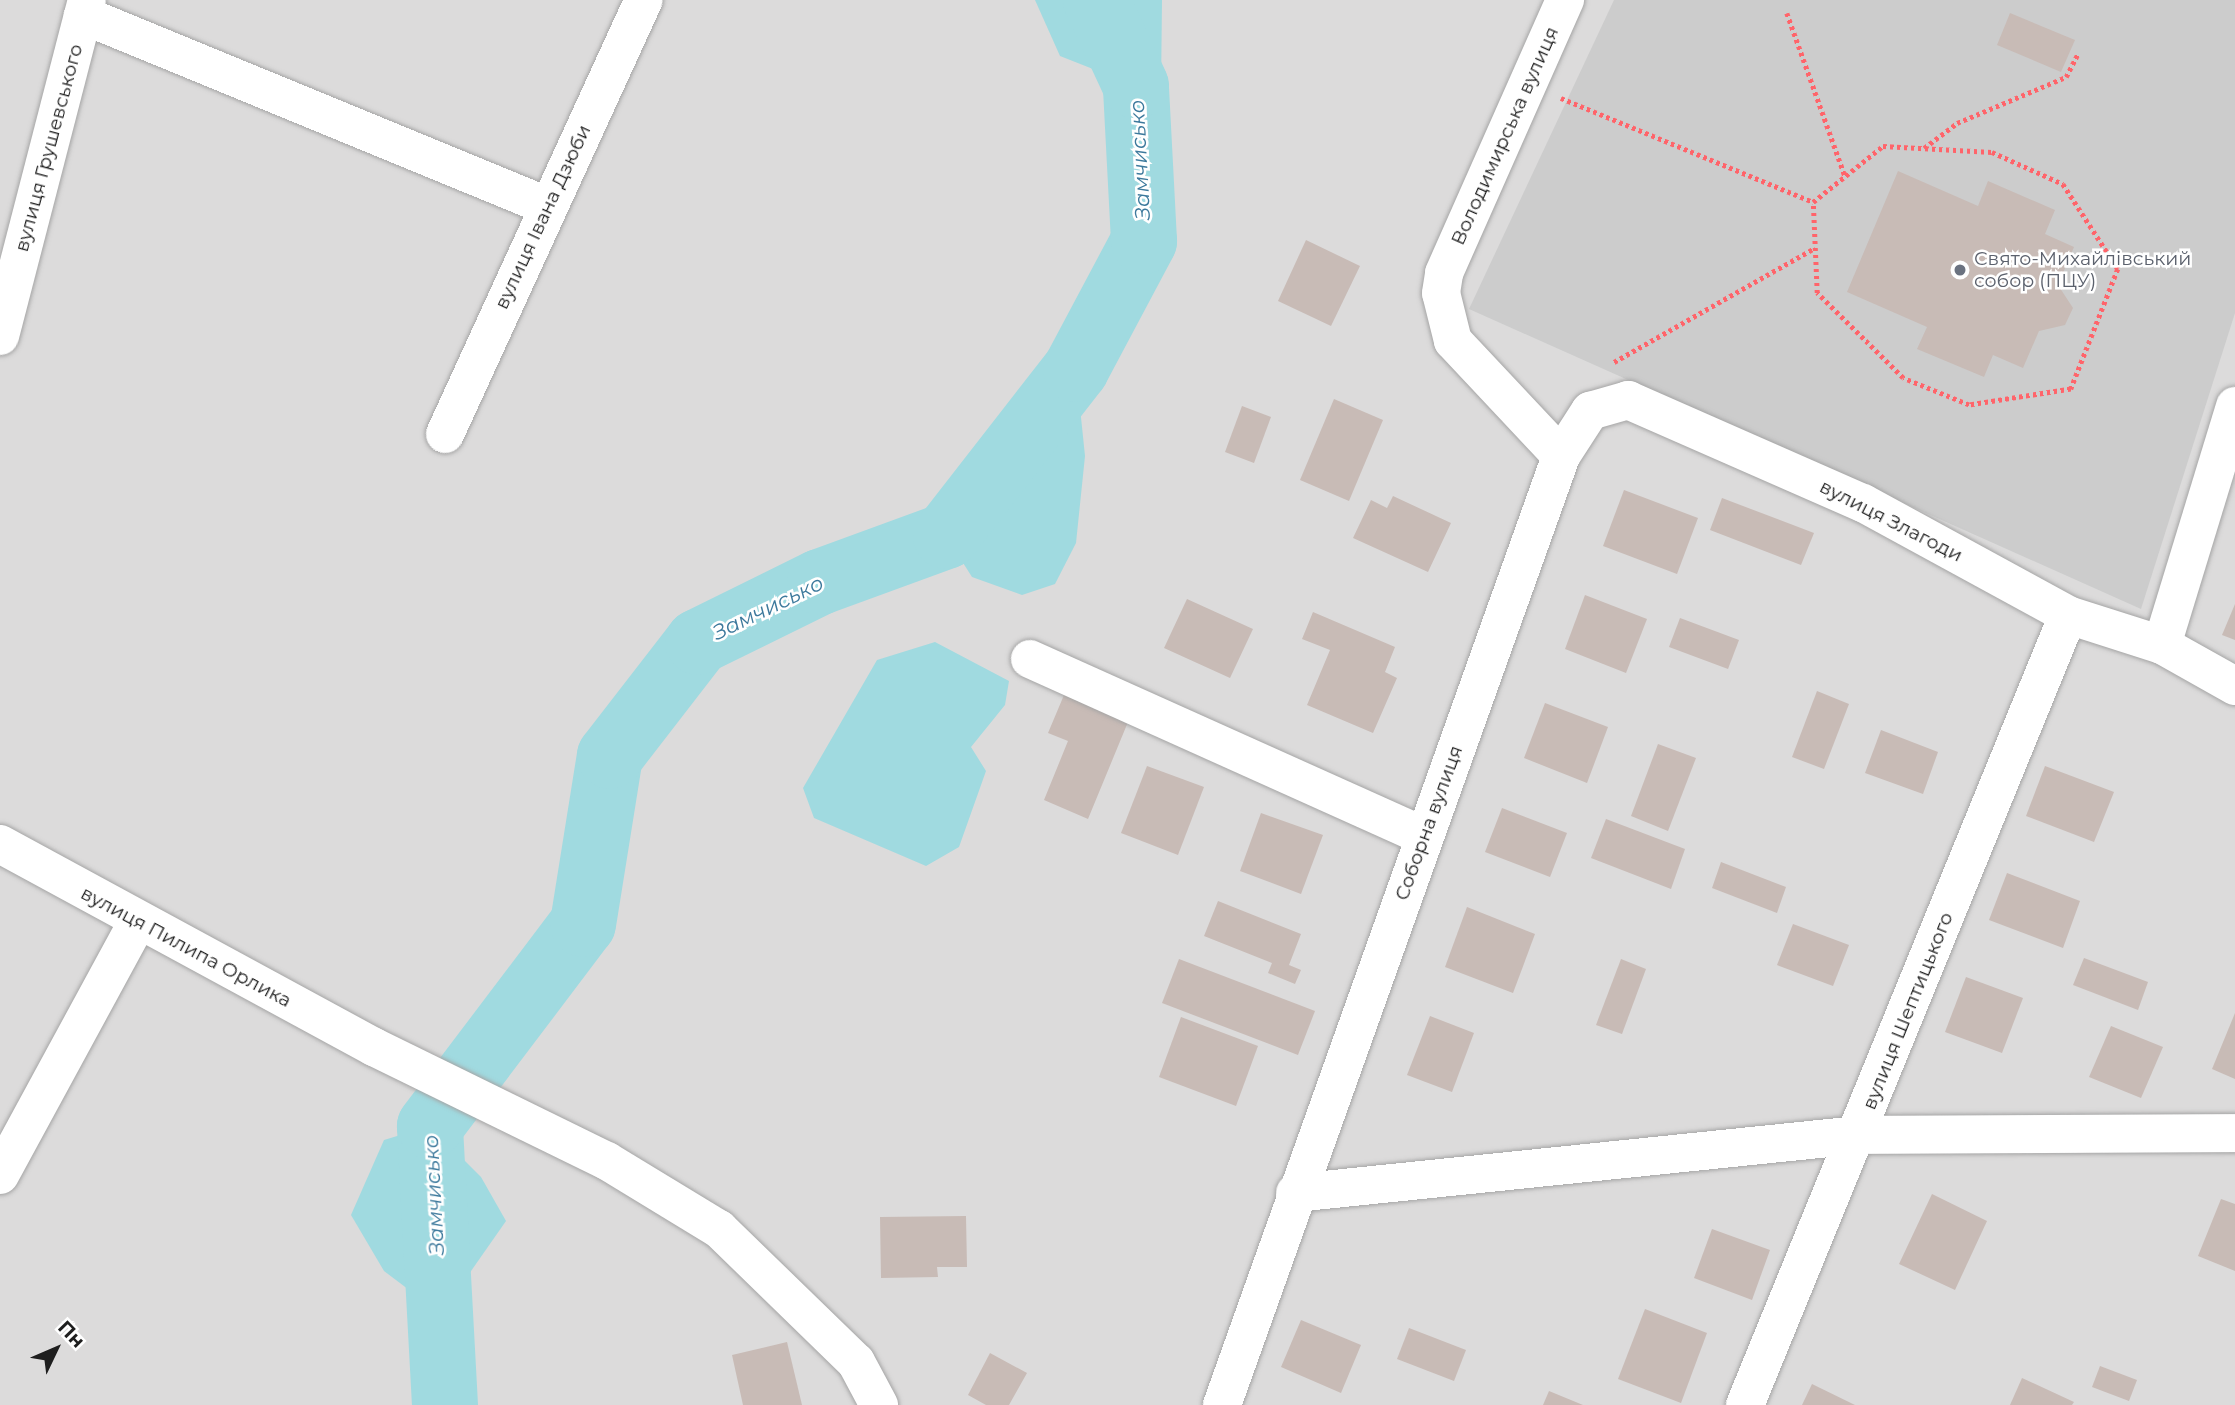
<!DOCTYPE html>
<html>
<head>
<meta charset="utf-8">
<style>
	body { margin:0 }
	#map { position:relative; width:2235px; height:1405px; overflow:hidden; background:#f0eae3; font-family:Montserrat,sans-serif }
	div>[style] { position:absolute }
	.residential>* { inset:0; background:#dcdbdb }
	.religious>* { inset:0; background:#ccc }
	.water>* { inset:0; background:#a0dae0 }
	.river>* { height:66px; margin:-33px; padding:0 33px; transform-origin:33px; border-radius:33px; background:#a0dae0 }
	.building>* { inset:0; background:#c8bbb6 }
	.path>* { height:4.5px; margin-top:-2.25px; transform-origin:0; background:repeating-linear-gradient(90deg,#ff646a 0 3.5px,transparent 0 7px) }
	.roads { filter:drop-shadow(0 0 2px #a5a5a5) drop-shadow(0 0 2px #a5a5a5) }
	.minor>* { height:38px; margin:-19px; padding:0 19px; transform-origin:19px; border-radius:19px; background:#fff }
	.dots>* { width:19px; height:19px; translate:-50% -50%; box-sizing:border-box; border:4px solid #fff; border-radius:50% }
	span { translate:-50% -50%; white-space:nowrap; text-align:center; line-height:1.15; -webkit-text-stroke:5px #fff; paint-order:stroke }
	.street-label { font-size:19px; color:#1e1e1e }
	.worship-label { font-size:19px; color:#5b616d }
	.left { translate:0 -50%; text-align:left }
	.water-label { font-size:21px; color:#3c799c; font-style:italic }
	.north { position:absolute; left:21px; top:1314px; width:70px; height:70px; -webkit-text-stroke:5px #fff; paint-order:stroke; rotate:46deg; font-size:19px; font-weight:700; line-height:28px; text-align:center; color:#1e1e1e }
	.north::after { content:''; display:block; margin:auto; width:24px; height:32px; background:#1e1e1e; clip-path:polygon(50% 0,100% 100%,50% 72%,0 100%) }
</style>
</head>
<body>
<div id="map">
	<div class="residential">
		<div style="clip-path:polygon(0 0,2235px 0,2235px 1405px,0 1405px)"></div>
	</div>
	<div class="religious">
		<div style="clip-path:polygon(1614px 0,2235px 0,2235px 313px,2141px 609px,1469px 309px)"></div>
	</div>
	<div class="water">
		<div style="clip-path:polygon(1035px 0,1162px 0,1161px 88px,1136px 86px,1060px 56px)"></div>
		<div style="clip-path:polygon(1076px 369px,1085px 456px,1076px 543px,1055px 584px,1022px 595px,972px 577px,946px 536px,1011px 426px)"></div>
		<div style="clip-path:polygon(935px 642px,1009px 681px,1005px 705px,971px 747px,986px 771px,959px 847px,926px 866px,814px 818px,803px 788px,877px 660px)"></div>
		<div style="clip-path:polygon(430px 1126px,481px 1177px,506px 1221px,441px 1314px,384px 1271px,351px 1215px,384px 1140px)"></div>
	</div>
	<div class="river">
		<div style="left:445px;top:1405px;width:279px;rotate:-93.1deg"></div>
		<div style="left:430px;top:1126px;width:253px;rotate:-52.9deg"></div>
		<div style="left:583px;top:924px;width:170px;rotate:-80.9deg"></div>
		<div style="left:610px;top:756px;width:144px;rotate:-52.3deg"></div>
		<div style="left:698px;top:642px;width:136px;rotate:-26.2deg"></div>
		<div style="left:820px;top:582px;width:134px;rotate:-20.1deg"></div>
		<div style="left:946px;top:536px;width:212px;rotate:-52.1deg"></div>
		<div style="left:1076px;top:369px;width:145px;rotate:-62deg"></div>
		<div style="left:1144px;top:241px;width:155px;rotate:-93deg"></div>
		<div style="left:1136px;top:86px;width:95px;rotate:-114.9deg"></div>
	</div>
	<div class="building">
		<div style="clip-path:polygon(2010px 13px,2075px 40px,2061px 72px,1997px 45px)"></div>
		<div style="clip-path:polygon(1898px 171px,1978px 206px,1988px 181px,2055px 210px,2045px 234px,2074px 247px,2058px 285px,2073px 308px,2065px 325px,2039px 331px,2023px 368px,1993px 355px,1984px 377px,1917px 349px,1927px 327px,1847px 292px)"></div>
		<div style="clip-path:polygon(1306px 240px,1360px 266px,1331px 326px,1278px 301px)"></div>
		<div style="clip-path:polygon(1334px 399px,1383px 420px,1349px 501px,1300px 480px)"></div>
		<div style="clip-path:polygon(1242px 406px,1271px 417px,1254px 463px,1225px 452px)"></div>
		<div style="clip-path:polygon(1624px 490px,1698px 518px,1677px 574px,1603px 546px)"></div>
		<div style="clip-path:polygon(1393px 496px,1451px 523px,1428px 572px,1353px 538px,1371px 500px,1387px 508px)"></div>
		<div style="clip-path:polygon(1722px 498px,1814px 533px,1801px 565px,1710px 530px)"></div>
		<div style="clip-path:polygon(1585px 595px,1647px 619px,1626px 673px,1565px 649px)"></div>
		<div style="clip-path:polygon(1187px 599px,1253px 629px,1230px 678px,1164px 648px)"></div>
		<div style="clip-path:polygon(2235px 604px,2235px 640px,2222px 635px)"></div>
		<div style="clip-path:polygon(1313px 612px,1395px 647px,1385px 672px,1397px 678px,1373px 733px,1307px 705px,1330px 650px,1302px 639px)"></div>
		<div style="clip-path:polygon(1680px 618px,1739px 640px,1728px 669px,1669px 647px)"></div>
		<div style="clip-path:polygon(1817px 691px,1849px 704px,1824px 769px,1792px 757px)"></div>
		<div style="clip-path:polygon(1064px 695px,1128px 722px,1088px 819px,1044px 800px,1068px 741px,1048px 733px)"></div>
		<div style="clip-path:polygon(1545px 703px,1608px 727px,1587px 783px,1524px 758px)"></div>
		<div style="clip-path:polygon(1881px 730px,1938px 752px,1923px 794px,1865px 773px)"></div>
		<div style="clip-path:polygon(1658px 744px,1696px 758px,1668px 831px,1631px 816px)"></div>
		<div style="clip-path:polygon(1147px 766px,1204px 787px,1178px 855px,1121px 833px)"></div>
		<div style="clip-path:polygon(2045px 766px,2114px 792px,2094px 842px,2026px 816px)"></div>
		<div style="clip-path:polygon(1502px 808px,1567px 833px,1550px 877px,1485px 852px)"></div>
		<div style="clip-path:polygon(1261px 813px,1323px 835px,1301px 894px,1240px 871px)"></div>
		<div style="clip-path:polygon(1606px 819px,1685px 849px,1671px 889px,1591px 858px)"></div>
		<div style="clip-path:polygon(1721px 862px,1786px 887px,1777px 913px,1712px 888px)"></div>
		<div style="clip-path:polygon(2007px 873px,2080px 901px,2063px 948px,1989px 920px)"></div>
		<div style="clip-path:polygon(1218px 901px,1301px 934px,1289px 965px,1301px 970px,1295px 984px,1268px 973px,1272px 963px,1204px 936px)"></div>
		<div style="clip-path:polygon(1467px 907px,1535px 934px,1513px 993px,1445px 967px)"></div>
		<div style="clip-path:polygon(1793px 924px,1849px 945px,1833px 986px,1777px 965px)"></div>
		<div style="clip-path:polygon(2084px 958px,2148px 982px,2138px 1010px,2073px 985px)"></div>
		<div style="clip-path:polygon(1179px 959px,1315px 1011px,1298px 1055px,1162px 1003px)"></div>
		<div style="clip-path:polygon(1621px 959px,1646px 969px,1622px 1034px,1596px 1025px)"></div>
		<div style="clip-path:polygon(1966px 977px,2023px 998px,2002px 1053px,1945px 1032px)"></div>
		<div style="clip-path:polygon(2235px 1013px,2235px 1079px,2212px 1069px)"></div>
		<div style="clip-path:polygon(1430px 1016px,1474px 1033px,1452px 1092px,1407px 1075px)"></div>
		<div style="clip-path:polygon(1181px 1017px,1258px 1046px,1236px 1106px,1159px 1077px)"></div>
		<div style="clip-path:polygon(2111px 1026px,2163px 1047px,2141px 1098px,2089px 1077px)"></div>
		<div style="clip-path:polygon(1932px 1194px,1987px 1221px,1955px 1290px,1899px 1264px)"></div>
		<div style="clip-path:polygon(2221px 1199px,2235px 1204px,2235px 1271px,2198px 1256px)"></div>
		<div style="clip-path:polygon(966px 1216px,967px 1267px,937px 1267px,938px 1277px,881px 1278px,880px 1217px)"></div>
		<div style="clip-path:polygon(1712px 1229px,1770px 1250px,1752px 1300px,1694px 1278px)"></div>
		<div style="clip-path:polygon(1645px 1309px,1707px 1333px,1681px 1403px,1618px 1379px)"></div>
		<div style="clip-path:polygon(1301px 1320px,1361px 1345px,1341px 1393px,1281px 1367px)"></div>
		<div style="clip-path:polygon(1409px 1328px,1466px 1350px,1454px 1381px,1397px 1359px)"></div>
		<div style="clip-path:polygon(787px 1342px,802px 1405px,743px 1405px,732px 1355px)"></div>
		<div style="clip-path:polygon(990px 1353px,1027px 1373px,1009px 1405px,986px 1405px,968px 1395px)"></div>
		<div style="clip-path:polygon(2100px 1366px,2137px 1380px,2129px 1401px,2092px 1387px)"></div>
		<div style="clip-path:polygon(2022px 1378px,2074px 1402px,2072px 1405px,2010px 1405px)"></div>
		<div style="clip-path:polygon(1812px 1384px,1855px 1405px,1802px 1405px)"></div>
		<div style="clip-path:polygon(1549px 1391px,1583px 1405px,1543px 1405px)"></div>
	</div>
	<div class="path">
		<div style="left:1787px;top:13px;width:173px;rotate:70.4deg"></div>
		<div style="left:1561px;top:98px;width:273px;rotate:22.4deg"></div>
		<div style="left:1883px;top:146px;width:109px;rotate:3.2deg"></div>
		<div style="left:1992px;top:152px;width:78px;rotate:24.3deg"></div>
		<div style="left:2063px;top:184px;width:101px;rotate:57.1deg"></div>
		<div style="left:2118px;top:269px;width:129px;rotate:111.4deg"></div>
		<div style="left:2071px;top:389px;width:103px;rotate:171.1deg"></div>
		<div style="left:1969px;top:405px;width:71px;rotate:-157.8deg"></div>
		<div style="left:1903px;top:378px;width:121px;rotate:-135.3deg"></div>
		<div style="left:1817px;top:293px;width:91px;rotate:-92.5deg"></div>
		<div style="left:1813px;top:202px;width:90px;rotate:-38.7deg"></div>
		<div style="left:1924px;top:148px;width:41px;rotate:-37.1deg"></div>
		<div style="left:1957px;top:123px;width:118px;rotate:-22.9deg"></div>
		<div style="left:2066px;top:77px;width:27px;rotate:-63deg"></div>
		<div style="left:1614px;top:362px;width:231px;rotate:-29.6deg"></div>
	</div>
	<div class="roads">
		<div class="minor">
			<div style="left:83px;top:15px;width:502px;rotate:22.37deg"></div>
			<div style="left:0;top:336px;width:347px;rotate:-75.5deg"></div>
			<div style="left:445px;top:434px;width:477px;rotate:-65.4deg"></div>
			<div style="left:1561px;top:456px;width:54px;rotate:-57.2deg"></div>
			<div style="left:1590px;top:411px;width:40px;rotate:-16deg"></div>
			<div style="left:1628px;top:400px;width:257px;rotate:23.7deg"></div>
			<div style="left:1863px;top:503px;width:234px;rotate:28.6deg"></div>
			<div style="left:2068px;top:615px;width:99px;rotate:17.7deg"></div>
			<div style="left:2162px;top:645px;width:84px;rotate:29.3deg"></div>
			<div style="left:2162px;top:645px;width:250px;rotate:-73deg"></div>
			<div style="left:1030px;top:659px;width:432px;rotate:24.2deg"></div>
			<div style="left:0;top:844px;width:426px;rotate:28.5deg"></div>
			<div style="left:374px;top:1047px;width:259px;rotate:26.1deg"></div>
			<div style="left:607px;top:1161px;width:131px;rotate:31.3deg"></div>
			<div style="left:719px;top:1229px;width:191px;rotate:44.2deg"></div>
			<div style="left:856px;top:1362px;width:49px;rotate:61.9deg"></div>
			<div style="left:0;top:1175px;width:287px;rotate:-61.5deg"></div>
			<div style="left:1295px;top:1193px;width:566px;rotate:-5.88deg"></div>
			<div style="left:1858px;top:1135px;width:377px;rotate:-0.3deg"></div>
			<div style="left:1222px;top:1405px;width:1008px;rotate:-70.34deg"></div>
			<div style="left:1561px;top:456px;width:158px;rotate:-133.2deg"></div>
			<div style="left:1453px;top:341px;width:49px;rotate:-104deg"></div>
			<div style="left:1441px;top:293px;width:20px;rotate:-81deg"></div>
			<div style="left:1444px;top:273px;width:299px;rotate:-66.1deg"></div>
			<div style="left:1745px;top:1405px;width:853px;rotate:-67.76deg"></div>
		</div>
	</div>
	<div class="dots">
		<div style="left:1960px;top:270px;background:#6b7280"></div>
	</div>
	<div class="street-label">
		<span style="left:1505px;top:136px;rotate:-66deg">Володимирська вулиця</span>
		<span style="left:49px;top:148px;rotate:-75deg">вулиця Грушевського</span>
		<span style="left:543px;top:217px;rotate:-65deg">вулиця Івана Дзюби</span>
		<span style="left:1891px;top:521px;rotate:27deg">вулиця Злагоди</span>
		<span style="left:1429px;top:823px;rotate:-70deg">Соборна вулиця</span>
		<span style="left:186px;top:947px;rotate:28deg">вулиця Пилипа Орлика</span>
		<span style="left:1908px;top:1011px;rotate:-68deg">вулиця Шептицького</span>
	</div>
	<div class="worship-label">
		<span class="left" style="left:1974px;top:270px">Свято-Михайлівський<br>собор (ПЦУ)</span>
	</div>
	<div class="water-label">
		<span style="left:1140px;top:160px;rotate:-93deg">Замчисько</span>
		<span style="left:768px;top:608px;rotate:-26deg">Замчисько</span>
		<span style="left:434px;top:1195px;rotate:-93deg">Замчисько</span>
	</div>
	<div class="north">Пн</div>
</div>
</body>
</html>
